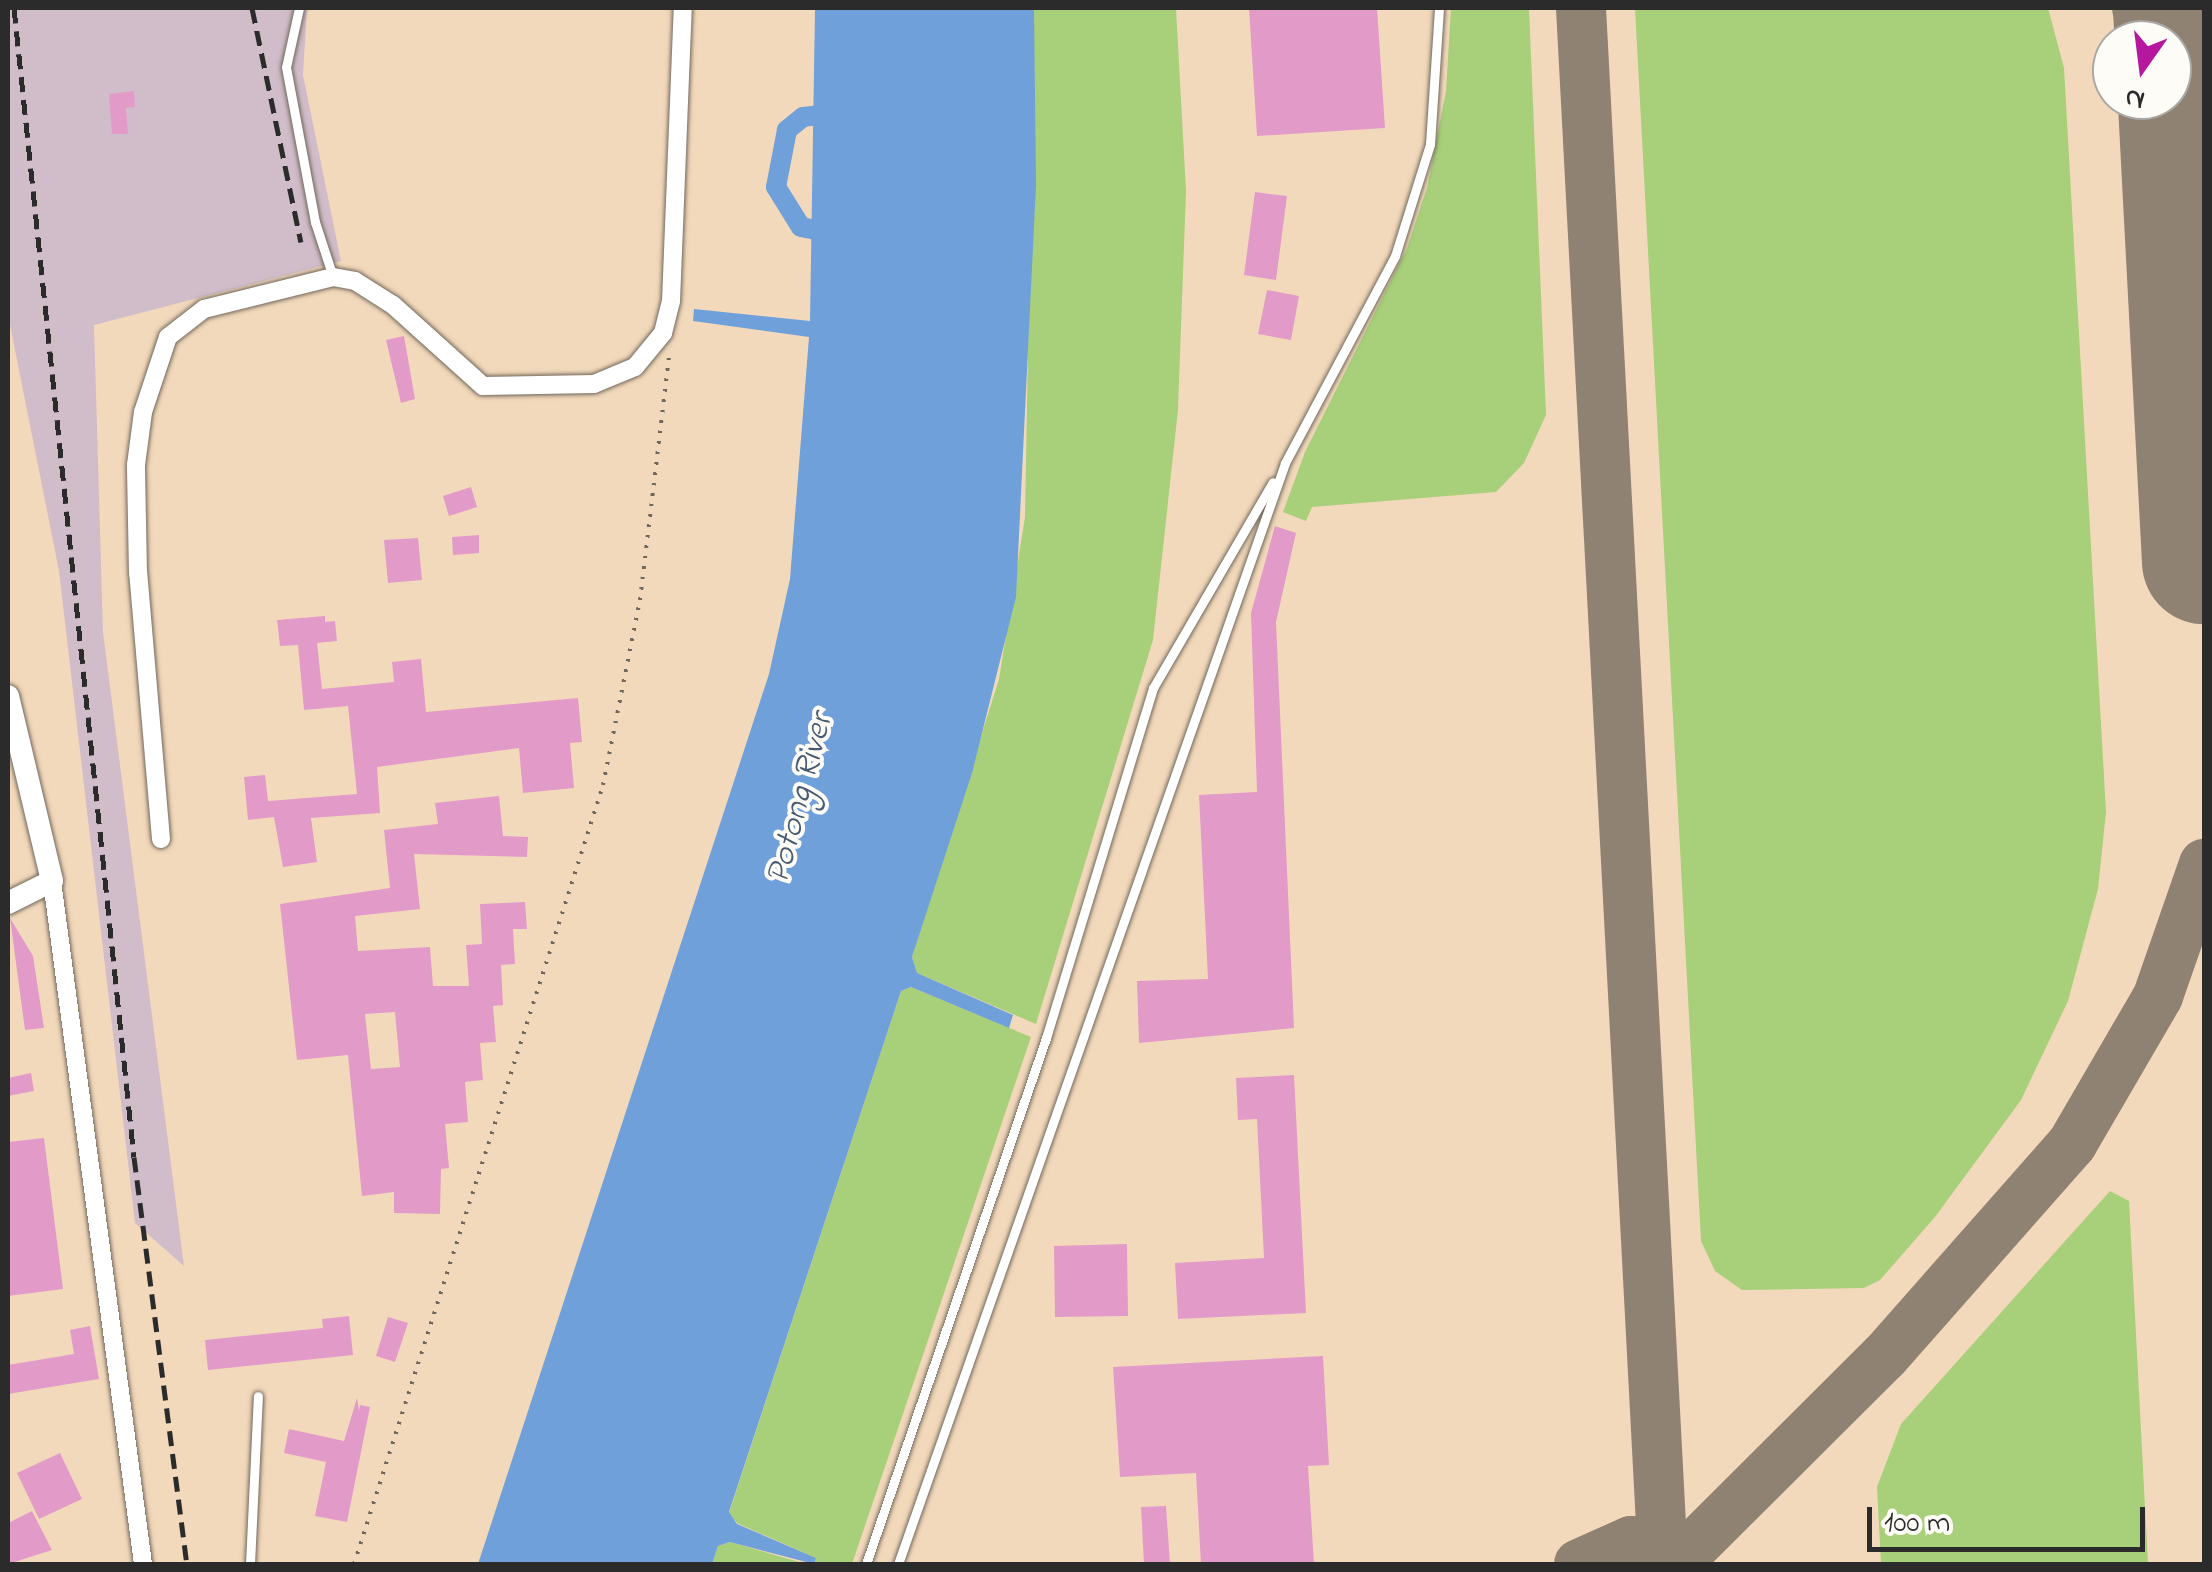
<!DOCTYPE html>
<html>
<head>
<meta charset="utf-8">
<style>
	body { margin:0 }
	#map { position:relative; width:2212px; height:1572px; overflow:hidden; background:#f3d9bb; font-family:"Indie Flower",sans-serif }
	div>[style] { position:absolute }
	.industrial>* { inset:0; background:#d1bdc9 }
	.green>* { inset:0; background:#a8cf7a }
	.water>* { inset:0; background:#70a0d9 }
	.canal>* { height:20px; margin:-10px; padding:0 10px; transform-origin:10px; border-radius:10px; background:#70a0d9 }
	.taxiway>* { height:50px; margin:-25px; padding:0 25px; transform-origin:25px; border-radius:25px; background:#8f8273 }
	.runway>* { height:125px; margin:-62.5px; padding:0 62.5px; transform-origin:62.5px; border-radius:62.5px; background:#8f8273 }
	.building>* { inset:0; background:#e29bc8 }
	.path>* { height:4px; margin-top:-2px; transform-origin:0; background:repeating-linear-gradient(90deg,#71685d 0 2.5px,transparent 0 10.5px) }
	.roads { filter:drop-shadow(0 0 2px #71685d) drop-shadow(0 0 2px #71685d) }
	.service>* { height:9px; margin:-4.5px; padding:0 4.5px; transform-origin:4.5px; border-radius:4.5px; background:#fff }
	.minor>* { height:18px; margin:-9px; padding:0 9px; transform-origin:9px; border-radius:9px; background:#fff }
	.tertiary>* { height:22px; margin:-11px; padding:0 11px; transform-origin:11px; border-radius:11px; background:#fff }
	.rail>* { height:5px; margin-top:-2.5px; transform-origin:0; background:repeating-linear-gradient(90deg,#2b2b2b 0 15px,transparent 0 23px) }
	span { translate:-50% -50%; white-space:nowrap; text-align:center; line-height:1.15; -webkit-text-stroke:8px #fdfcf7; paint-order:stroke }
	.water-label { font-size:35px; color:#475a71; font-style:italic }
	.frame { position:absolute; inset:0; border:10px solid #2b2b2b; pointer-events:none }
	.north { position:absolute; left:2092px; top:20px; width:100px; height:100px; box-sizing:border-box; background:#fdfcf7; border:2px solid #a9a8a5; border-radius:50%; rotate:194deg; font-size:28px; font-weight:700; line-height:40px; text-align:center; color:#2b2b2b }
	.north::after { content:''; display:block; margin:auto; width:35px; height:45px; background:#b5179e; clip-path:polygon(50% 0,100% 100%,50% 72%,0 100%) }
	.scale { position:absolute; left:1867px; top:1507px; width:278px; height:45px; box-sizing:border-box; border:5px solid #2b2b2b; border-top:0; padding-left:12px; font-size:30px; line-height:35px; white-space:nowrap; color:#2b2b2b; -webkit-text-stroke:8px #fdfcf7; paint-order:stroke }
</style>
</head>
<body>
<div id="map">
	<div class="industrial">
		<div style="clip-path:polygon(8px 8px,307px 8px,303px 75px,341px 261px,94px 325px,103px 632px,184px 1266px,135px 1223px,59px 571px,8px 315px)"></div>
	</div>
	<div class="green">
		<div style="clip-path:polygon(1034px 8px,1176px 8px,1186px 191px,1178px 410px,1153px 640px,1036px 1024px,917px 973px,912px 957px,999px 679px,1025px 517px)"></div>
		<div style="clip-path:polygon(1451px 8px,1529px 8px,1546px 415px,1524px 463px,1496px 492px,1312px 507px,1306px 521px,1283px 512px,1305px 452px,1407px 248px,1427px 188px,1446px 91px)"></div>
		<div style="clip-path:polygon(1635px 8px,2048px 8px,2064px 68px,2106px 812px,2098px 889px,2068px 1001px,2021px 1100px,1935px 1217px,1880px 1280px,1864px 1288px,1742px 1290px,1715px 1271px,1701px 1241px)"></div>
		<div style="clip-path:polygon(911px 987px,1031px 1037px,852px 1564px,814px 1564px,816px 1558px,737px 1523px,729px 1513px,901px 991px)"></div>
		<div style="clip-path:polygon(2110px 1191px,2129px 1201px,2148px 1564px,1881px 1564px,1877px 1487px,1901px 1424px)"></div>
		<div style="clip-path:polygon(730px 1542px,806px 1564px,712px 1564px,718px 1546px)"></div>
	</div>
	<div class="water">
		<div style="clip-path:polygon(815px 8px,1034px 8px,1036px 185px,1016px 597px,972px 773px,912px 957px,917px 973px,1013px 1015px,1009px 1028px,911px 987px,901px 991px,729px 1512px,737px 1524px,816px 1558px,814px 1564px,730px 1542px,718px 1546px,712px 1564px,478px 1564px,769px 674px,790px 579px,809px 337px,693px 321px,694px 309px,810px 321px)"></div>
	</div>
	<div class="canal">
		<div style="left:840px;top:113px;width:37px;rotate:174deg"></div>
		<div style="left:803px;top:117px;width:21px;rotate:141deg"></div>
		<div style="left:787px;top:130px;width:58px;rotate:100.9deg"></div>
		<div style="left:776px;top:187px;width:47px;rotate:58deg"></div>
		<div style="left:801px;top:227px;width:41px;rotate:11.3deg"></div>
	</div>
	<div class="taxiway">
		<div style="left:1581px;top:8px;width:1558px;rotate:86.98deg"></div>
		<div style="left:2137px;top:8px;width:35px;rotate:68deg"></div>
		<div style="left:2172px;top:94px;width:25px;rotate:69deg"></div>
		<div style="left:1579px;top:1564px;width:57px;rotate:-23.9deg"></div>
		<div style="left:1631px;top:1541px;width:35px;rotate:24deg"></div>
		<div style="left:1676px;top:1564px;width:295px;rotate:-44.9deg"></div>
		<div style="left:1885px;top:1356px;width:283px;rotate:-48.6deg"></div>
		<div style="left:2072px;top:1144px;width:171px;rotate:-59.8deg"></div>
		<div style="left:2158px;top:996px;width:140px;rotate:-70.8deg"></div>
	</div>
	<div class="runway">
		<div style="left:2175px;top:8px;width:554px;rotate:87deg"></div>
	</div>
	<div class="building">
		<div style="clip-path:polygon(1249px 8px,1377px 8px,1385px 128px,1257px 136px)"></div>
		<div style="clip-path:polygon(134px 91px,135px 107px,126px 108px,128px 134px,112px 134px,109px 94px)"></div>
		<div style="clip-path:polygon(1255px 192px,1287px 196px,1276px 280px,1244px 275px)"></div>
		<div style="clip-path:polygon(1267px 290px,1299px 296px,1291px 340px,1258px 334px)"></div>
		<div style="clip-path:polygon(404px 336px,415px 399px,401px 403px,386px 340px)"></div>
		<div style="clip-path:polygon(471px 487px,477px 507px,449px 516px,443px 496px)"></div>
		<div style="clip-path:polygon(1275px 526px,1296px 533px,1276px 622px,1294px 1028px,1139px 1043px,1137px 981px,1208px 979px,1199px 795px,1257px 792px,1251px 613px)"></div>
		<div style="clip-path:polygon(479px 535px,479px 553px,453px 555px,452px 537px)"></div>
		<div style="clip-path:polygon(418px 538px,422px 580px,388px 583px,384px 540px)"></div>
		<div style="clip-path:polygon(325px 616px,325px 622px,335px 621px,337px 641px,317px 643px,322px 689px,394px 682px,392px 662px,421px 659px,426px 712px,578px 698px,582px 742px,570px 743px,574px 788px,523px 793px,519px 748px,377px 767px,380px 813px,311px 818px,317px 862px,283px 867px,274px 817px,248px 820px,244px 777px,265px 775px,268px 801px,357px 794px,348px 706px,304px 710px,298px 645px,280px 646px,277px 620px)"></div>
		<div style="clip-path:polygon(evenodd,499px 796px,503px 836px,528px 837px,527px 857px,414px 854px,420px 909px,355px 916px,358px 951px,430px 947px,433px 986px,469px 986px,466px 945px,482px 944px,480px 904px,525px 902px,527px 929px,513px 929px,515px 964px,501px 965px,503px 1005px,493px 1006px,496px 1042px,480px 1043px,483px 1080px,465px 1082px,468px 1122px,445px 1124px,449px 1168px,441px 1169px,440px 1214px,394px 1213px,394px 1192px,362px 1196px,348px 1055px,297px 1060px,280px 904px,390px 888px,384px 830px,438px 824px,435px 803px,499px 796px,395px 1012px,400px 1067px,371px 1069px,365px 1014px,395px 1012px)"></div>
		<div style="clip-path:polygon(10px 918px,33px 956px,44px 1028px,25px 1030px)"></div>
		<div style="clip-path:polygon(31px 1073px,34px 1091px,8px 1096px,8px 1078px)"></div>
		<div style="clip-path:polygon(1294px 1075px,1306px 1313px,1178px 1319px,1175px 1263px,1264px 1258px,1257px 1119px,1238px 1120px,1236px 1078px)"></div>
		<div style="clip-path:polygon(44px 1138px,63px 1289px,8px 1296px,8px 1142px)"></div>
		<div style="clip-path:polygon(1127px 1244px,1128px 1316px,1055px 1317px,1054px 1246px)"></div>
		<div style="clip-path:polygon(349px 1316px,353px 1355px,208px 1370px,205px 1340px,323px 1328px,322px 1319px)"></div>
		<div style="clip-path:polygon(388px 1317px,408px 1323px,395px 1362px,376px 1356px)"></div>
		<div style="clip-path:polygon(90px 1326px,99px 1379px,8px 1394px,8px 1365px,74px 1354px,70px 1330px)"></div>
		<div style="clip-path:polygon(1323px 1356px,1329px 1465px,1308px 1466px,1314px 1564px,1201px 1564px,1196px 1473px,1120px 1477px,1113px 1367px)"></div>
		<div style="clip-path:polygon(357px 1398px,359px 1411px,360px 1405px,370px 1407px,347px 1522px,315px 1516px,326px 1462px,284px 1453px,289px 1429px,344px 1441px)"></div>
		<div style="clip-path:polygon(60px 1453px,82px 1499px,39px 1519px,17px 1473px)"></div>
		<div style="clip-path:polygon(1166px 1506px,1170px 1564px,1144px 1564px,1141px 1507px)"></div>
		<div style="clip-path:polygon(32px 1511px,52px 1550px,8px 1564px,8px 1523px)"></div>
	</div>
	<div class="path">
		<div style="left:354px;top:1564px;width:818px;rotate:-72.27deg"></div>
		<div style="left:603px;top:785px;width:189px;rotate:-78.7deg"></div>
		<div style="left:640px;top:600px;width:246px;rotate:-83.2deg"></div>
	</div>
	<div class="roads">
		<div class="service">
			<div style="left:299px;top:8px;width:60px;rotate:102.4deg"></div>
			<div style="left:286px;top:67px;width:158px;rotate:79.4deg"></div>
			<div style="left:315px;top:222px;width:58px;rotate:71.9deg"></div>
			<div style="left:250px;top:1564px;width:168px;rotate:-87.3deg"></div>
			<div style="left:866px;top:1564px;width:556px;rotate:-71.11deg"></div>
			<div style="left:1046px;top:1038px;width:366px;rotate:-73deg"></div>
			<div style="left:1153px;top:688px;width:238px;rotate:-59.8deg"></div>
			<div style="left:898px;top:1564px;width:1167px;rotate:-70.63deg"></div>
			<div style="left:1285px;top:463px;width:234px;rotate:-62deg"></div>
			<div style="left:1395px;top:256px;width:117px;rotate:-72.6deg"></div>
			<div style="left:1430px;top:144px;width:136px;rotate:-86.2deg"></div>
		</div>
		<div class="minor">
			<div style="left:161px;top:839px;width:267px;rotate:-94.9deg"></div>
			<div style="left:138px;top:573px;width:108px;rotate:-91.1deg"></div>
			<div style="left:136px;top:465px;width:53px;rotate:-82.5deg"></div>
			<div style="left:143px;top:412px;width:79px;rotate:-71.6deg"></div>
			<div style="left:168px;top:337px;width:46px;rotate:-37.9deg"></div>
			<div style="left:204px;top:309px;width:133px;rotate:-13.9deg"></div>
			<div style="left:333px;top:277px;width:22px;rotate:10deg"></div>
			<div style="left:355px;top:281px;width:45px;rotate:32.3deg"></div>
			<div style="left:393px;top:305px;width:121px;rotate:42deg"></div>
			<div style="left:483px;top:386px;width:111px;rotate:-1deg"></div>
			<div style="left:594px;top:384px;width:44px;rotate:-22.5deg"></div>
			<div style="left:635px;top:367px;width:44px;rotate:-50.5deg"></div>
			<div style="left:663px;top:333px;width:33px;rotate:-76deg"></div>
			<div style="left:671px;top:301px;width:293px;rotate:-87.7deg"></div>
			<div style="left:52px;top:881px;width:689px;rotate:82.41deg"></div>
		</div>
		<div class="tertiary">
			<div style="left:8px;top:696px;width:190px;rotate:76.6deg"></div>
			<div style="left:52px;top:881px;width:49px;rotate:153.4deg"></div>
		</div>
	</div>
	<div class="rail">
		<div style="left:14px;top:8px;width:1155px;rotate:84.04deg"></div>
		<div style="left:134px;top:1157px;width:410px;rotate:82.6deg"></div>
		<div style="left:252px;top:8px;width:239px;rotate:78.2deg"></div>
	</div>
	<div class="water-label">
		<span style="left:801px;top:799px;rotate:-75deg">Potong River</span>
	</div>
	<div class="frame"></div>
	<div class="north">N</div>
	<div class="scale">100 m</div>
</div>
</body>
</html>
